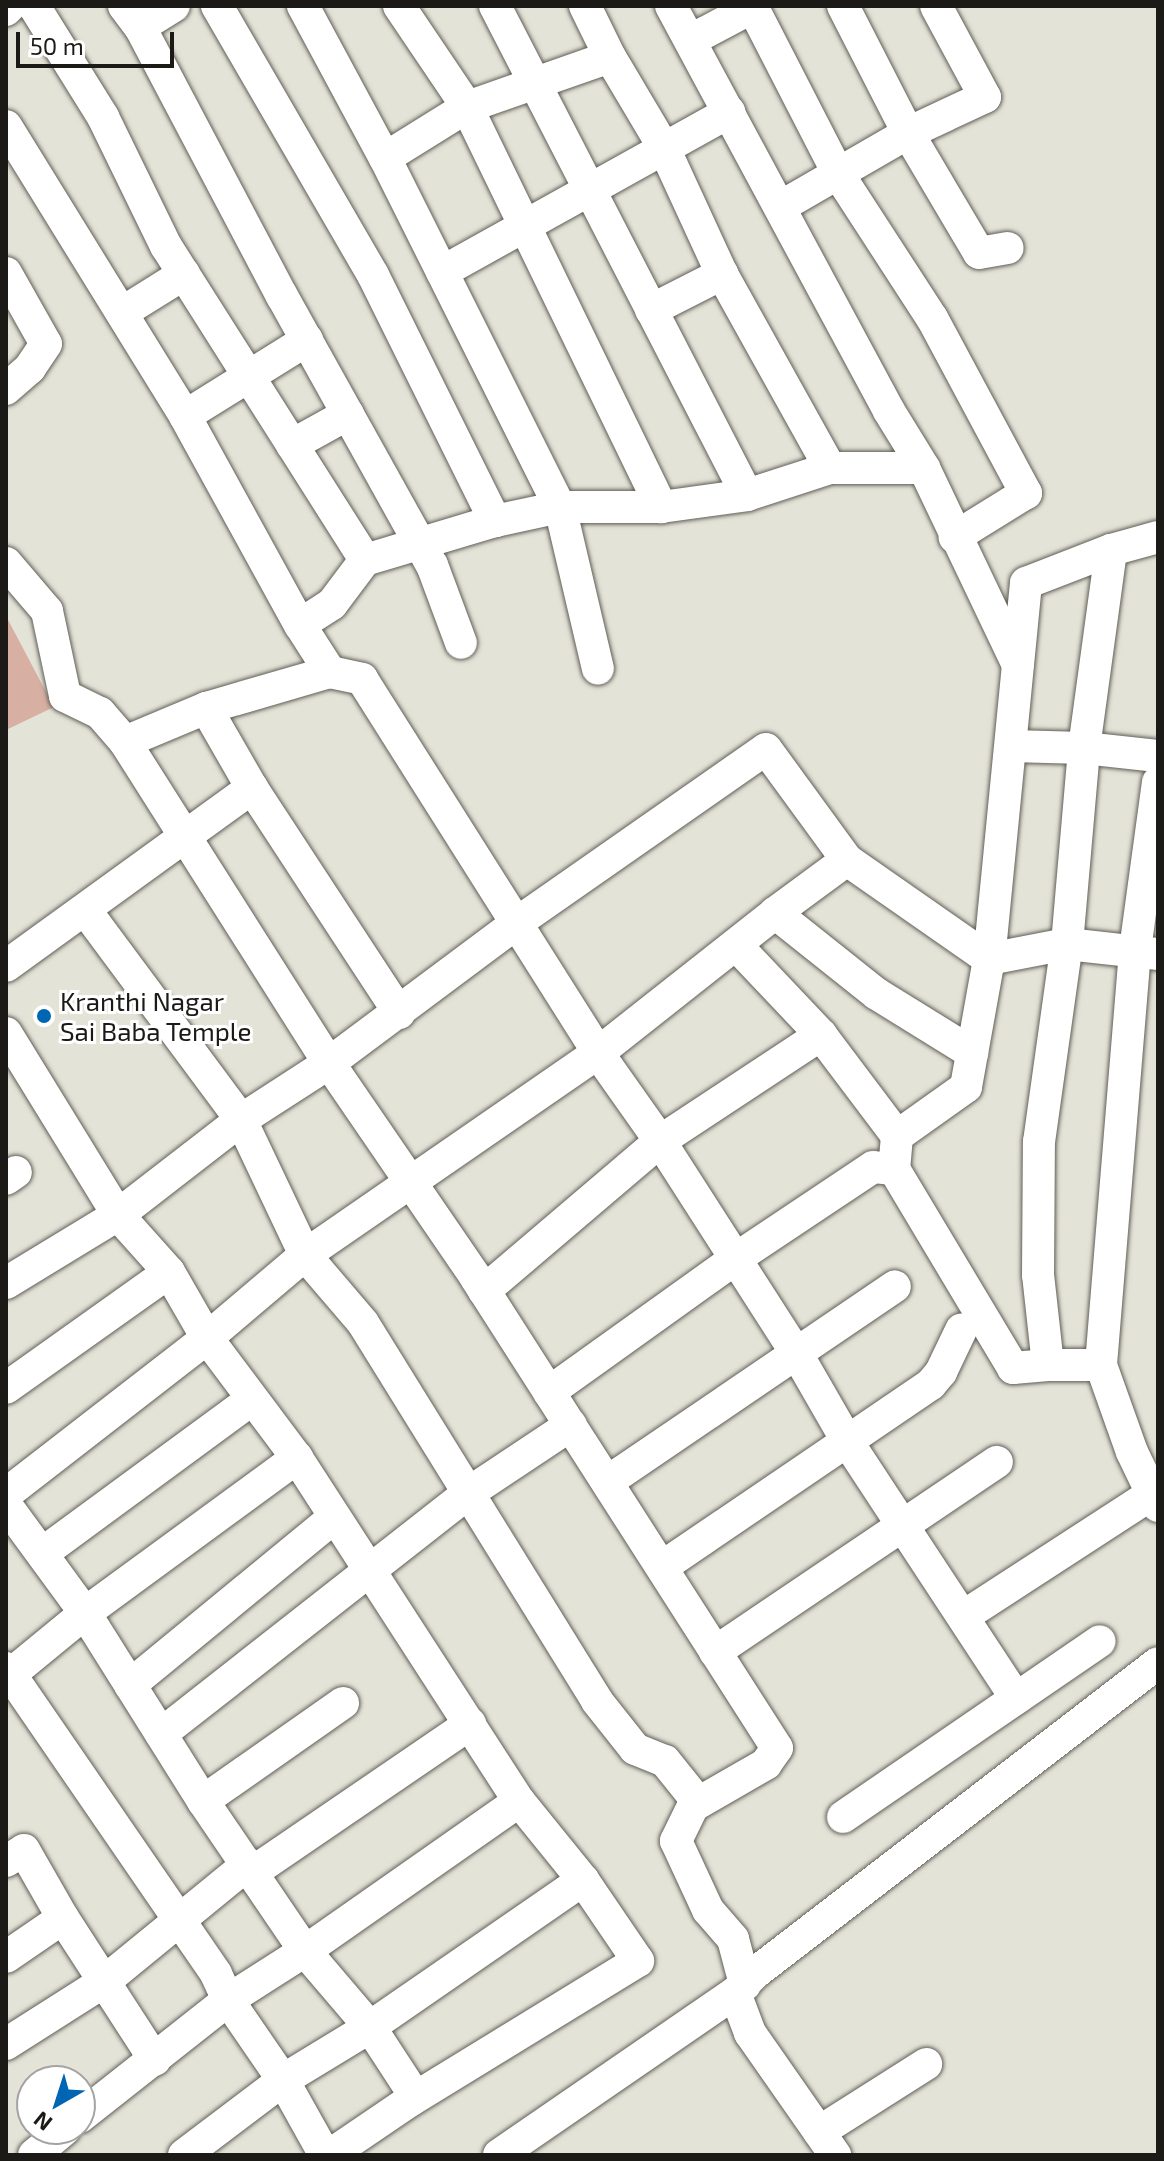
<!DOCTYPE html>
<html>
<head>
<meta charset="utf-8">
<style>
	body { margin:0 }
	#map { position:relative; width:1164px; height:2161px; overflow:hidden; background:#e4e3d8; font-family:"Exo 2",sans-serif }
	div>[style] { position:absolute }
	.green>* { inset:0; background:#d7b0a3 }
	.roads { filter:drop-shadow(0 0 2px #605e56) drop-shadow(0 0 2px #605e56) }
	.minor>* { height:32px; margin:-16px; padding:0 16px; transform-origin:16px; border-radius:16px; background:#fff }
	.dots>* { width:22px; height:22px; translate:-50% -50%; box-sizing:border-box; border:4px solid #fff; border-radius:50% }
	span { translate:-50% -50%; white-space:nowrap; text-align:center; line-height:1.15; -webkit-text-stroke:6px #fff; paint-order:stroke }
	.poi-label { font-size:26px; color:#1b1a17 }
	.left { translate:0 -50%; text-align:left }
	.frame { position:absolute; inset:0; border:8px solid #1b1a17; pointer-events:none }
	.north { position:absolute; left:16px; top:2065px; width:80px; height:80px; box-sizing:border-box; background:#fff; border:2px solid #a4a3a2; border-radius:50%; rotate:219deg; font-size:22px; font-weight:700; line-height:32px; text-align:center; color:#1b1a17 }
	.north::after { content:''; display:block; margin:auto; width:28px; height:36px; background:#0065b2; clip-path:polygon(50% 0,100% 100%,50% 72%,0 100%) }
	.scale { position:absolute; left:16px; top:32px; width:158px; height:36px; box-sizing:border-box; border:4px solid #1b1a17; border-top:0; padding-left:10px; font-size:24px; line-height:28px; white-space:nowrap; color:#1b1a17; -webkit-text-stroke:6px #fff; paint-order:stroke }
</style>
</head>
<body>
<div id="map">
	<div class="green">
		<div style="clip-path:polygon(6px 616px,54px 707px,6px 730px)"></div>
	</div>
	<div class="roads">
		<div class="minor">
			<div style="left:34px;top:6px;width:131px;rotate:58.1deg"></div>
			<div style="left:103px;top:117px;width:144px;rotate:64deg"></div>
			<div style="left:166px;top:246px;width:372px;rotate:57.6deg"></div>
			<div style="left:365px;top:560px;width:55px;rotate:126.9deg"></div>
			<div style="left:332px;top:604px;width:38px;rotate:147deg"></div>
			<div style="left:124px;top:6px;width:26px;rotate:53deg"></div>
			<div style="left:140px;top:27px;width:304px;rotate:62.2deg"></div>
			<div style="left:282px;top:296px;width:308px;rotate:60.9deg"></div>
			<div style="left:432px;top:565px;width:83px;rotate:69.6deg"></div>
			<div style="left:217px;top:6px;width:311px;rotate:59.9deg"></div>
			<div style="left:373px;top:275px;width:275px;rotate:63.6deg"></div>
			<div style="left:303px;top:6px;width:173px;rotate:61.7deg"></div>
			<div style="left:385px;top:158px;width:390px;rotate:63.4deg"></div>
			<div style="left:560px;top:507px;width:166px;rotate:76.8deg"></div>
			<div style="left:399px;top:6px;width:122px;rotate:56deg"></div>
			<div style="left:467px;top:107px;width:445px;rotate:64.1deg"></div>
			<div style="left:495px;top:6px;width:550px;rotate:62.74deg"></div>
			<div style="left:585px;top:6px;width:57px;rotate:63.9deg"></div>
			<div style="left:610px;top:57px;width:106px;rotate:59.3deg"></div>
			<div style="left:664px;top:148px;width:139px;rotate:65.3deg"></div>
			<div style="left:722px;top:274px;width:222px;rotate:60.9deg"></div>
			<div style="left:671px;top:6px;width:460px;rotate:61.7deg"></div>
			<div style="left:889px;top:411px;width:67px;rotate:58.4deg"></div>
			<div style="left:924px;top:468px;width:218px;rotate:64.5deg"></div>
			<div style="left:752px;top:6px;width:190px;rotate:62.8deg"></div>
			<div style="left:839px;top:175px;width:171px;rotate:57deg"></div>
			<div style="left:932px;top:318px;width:199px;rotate:61.8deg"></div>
			<div style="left:1026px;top:493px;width:84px;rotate:148.2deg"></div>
			<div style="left:843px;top:6px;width:143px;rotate:62.9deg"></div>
			<div style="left:908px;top:133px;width:139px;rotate:59.4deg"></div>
			<div style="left:979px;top:253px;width:29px;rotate:-10deg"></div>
			<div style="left:6px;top:10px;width:6px;rotate:-45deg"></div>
			<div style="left:140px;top:27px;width:40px;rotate:-32deg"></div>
			<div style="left:691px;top:40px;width:70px;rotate:-28deg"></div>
			<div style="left:6px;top:126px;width:341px;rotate:58.3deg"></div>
			<div style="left:185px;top:416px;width:239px;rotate:61.2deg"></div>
			<div style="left:300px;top:625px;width:56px;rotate:57.4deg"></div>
			<div style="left:330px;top:672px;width:33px;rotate:12deg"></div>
			<div style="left:362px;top:679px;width:442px;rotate:57.7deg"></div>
			<div style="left:598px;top:1053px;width:108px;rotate:54.8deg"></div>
			<div style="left:660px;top:1141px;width:253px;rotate:57.3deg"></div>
			<div style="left:797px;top:1354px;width:100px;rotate:60.1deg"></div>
			<div style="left:847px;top:1441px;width:308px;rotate:56.7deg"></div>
			<div style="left:385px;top:158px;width:97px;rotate:-31.9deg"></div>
			<div style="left:467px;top:107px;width:151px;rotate:-19.3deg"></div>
			<div style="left:780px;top:207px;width:148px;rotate:-30deg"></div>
			<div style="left:908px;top:133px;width:85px;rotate:-25.1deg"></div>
			<div style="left:985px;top:97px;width:103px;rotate:-118.3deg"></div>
			<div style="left:442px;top:272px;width:329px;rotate:-29.1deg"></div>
			<div style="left:6px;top:273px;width:81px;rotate:60.6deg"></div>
			<div style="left:46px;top:344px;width:29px;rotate:124deg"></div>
			<div style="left:30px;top:368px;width:32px;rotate:139deg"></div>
			<div style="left:651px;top:310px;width:80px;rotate:-26.9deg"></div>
			<div style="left:123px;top:312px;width:72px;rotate:-31.9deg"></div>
			<div style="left:185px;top:416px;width:144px;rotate:-31.9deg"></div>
			<div style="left:292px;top:445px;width:64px;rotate:-29deg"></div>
			<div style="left:1158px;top:537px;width:49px;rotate:164.5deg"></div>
			<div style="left:1111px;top:550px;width:91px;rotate:158.8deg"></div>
			<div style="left:1026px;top:583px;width:378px;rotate:95.6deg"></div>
			<div style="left:989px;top:959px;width:79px;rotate:-10.9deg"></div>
			<div style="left:1067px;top:944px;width:92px;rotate:6.3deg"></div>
			<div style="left:365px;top:560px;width:136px;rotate:-16.7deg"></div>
			<div style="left:495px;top:521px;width:66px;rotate:-12.2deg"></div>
			<div style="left:560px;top:507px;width:101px"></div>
			<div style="left:661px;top:507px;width:87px;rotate:-7.9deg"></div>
			<div style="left:747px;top:495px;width:87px;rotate:-18deg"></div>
			<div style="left:830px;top:468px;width:94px"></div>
			<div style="left:6px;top:563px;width:63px;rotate:49.5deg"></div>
			<div style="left:47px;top:611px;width:87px;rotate:78deg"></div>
			<div style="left:65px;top:696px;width:39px;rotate:26deg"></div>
			<div style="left:100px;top:713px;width:38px;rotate:49deg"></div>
			<div style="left:125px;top:742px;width:380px;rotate:57.6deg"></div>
			<div style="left:329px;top:1063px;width:260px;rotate:55.6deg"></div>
			<div style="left:476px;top:1278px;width:558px;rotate:57.36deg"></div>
			<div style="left:777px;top:1748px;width:19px;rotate:125deg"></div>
			<div style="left:766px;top:1764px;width:84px;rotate:150.1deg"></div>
			<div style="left:206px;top:708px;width:92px;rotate:60.1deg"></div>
			<div style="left:252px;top:788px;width:269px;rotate:56.8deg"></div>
			<div style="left:125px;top:742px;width:88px;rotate:-22.8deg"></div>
			<div style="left:206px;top:708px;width:129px;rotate:-16.2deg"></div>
			<div style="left:1011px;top:746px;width:73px;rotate:1.6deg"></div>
			<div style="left:1084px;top:748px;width:74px;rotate:6.2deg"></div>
			<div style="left:1158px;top:782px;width:171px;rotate:97.8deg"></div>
			<div style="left:1135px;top:951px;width:415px;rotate:94.7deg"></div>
			<div style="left:1101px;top:1365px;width:92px;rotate:70.4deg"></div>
			<div style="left:1132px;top:1452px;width:60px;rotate:64.3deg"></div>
			<div style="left:86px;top:911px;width:260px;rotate:53.4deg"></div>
			<div style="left:241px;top:1120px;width:149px;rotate:64.6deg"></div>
			<div style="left:305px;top:1255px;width:89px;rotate:49.5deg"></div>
			<div style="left:363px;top:1323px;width:445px;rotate:58.2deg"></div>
			<div style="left:597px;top:1701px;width:61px;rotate:51.6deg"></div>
			<div style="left:635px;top:1749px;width:32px;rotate:22deg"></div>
			<div style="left:665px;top:1761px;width:45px;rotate:51.3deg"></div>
			<div style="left:693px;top:1796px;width:10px;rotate:90deg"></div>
			<div style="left:693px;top:1806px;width:39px;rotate:116deg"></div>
			<div style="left:676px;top:1841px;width:76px;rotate:65.1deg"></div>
			<div style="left:708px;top:1910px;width:38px;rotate:49deg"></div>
			<div style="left:733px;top:1939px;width:47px;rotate:75.1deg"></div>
			<div style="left:775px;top:913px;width:130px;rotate:38.5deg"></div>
			<div style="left:877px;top:994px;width:112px;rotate:31.8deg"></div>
			<div style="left:736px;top:945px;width:124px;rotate:46.6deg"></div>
			<div style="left:6px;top:966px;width:304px;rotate:-35.9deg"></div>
			<div style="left:6px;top:1033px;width:214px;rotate:58.4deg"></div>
			<div style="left:118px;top:1215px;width:76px;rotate:48.2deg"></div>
			<div style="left:169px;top:1272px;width:76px;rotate:60.1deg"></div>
			<div style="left:207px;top:1338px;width:150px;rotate:53.1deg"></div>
			<div style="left:297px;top:1458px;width:409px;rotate:57.1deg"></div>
			<div style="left:519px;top:1801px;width:102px;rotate:51deg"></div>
			<div style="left:583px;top:1880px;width:98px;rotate:55.8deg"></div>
			<div style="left:638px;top:1961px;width:266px;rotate:148.5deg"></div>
			<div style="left:411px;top:2100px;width:98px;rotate:145.8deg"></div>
			<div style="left:894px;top:1169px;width:232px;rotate:59.1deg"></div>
			<div style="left:1013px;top:1368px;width:35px;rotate:-5deg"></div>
			<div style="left:6px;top:1179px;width:12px;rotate:-35deg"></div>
			<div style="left:6px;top:1283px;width:131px;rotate:-31.3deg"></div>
			<div style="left:118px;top:1215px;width:155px;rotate:-37.7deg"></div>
			<div style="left:241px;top:1120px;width:105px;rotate:-32.9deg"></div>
			<div style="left:329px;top:1063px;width:236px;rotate:-36.7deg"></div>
			<div style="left:518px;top:922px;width:302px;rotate:-34.9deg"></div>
			<div style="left:766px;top:749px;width:137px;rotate:53.9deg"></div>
			<div style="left:847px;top:860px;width:173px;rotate:34.9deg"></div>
			<div style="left:989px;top:959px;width:130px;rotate:100.2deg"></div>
			<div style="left:966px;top:1087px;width:85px;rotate:144.6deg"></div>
			<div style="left:897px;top:1136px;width:33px;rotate:95deg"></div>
			<div style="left:894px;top:1169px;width:21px;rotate:-175deg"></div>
			<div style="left:873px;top:1167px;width:166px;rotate:146.3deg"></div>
			<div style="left:735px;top:1259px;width:229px;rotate:144.4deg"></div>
			<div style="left:484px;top:1291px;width:231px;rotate:-40.4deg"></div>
			<div style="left:660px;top:1141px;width:193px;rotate:-33.4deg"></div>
			<div style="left:821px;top:1035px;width:126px;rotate:53deg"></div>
			<div style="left:1101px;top:1365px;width:53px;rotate:180deg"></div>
			<div style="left:1048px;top:1365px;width:91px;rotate:-96.3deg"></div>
			<div style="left:1038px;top:1275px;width:133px;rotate:-89.6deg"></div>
			<div style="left:1039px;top:1142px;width:200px;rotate:-82deg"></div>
			<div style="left:1067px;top:944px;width:197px;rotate:-85deg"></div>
			<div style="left:1084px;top:748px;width:200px;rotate:-82.2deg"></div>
			<div style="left:6px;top:1388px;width:200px;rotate:-35.4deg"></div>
			<div style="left:607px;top:1482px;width:348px;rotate:-34.2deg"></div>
			<div style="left:6px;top:1494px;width:254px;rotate:-37.8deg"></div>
			<div style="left:207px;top:1338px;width:128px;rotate:-40.3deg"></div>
			<div style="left:305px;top:1255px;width:356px;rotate:-34.6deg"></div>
			<div style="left:598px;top:1053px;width:226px;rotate:-38.3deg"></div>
			<div style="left:775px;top:913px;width:89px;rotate:-36.4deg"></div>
			<div style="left:6px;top:1505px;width:134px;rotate:53.8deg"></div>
			<div style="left:85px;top:1613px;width:222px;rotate:57.9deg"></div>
			<div style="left:203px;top:1801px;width:181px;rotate:55.8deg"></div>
			<div style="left:305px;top:1951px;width:100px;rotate:49.5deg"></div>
			<div style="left:370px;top:2027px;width:75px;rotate:56.9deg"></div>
			<div style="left:411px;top:2090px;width:10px;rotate:90deg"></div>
			<div style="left:44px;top:1552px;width:257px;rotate:-36.3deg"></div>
			<div style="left:662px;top:1567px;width:325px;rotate:-34.2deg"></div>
			<div style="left:931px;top:1384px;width:16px;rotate:-50deg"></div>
			<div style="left:941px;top:1372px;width:47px;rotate:-64.5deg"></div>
			<div style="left:964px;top:1616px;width:222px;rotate:-33deg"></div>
			<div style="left:715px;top:1652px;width:340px;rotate:-34deg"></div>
			<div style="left:6px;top:1668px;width:371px;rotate:55.5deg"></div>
			<div style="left:216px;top:1974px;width:29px;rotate:65deg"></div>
			<div style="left:228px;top:2000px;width:97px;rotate:55.5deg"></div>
			<div style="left:283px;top:2080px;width:86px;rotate:60.8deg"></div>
			<div style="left:6px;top:1678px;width:102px;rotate:-39.4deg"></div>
			<div style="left:85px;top:1613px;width:263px;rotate:-36.2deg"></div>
			<div style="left:130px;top:1685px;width:263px;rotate:-39.4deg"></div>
			<div style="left:161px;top:1734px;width:392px;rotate:-38.1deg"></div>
			<div style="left:470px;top:1492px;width:121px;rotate:-33.6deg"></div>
			<div style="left:203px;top:1801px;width:171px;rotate:-35deg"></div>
			<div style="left:843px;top:1817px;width:311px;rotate:-34.4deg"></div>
			<div style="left:6px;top:1861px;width:21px;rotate:-31deg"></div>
			<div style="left:24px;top:1850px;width:78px;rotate:60.2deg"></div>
			<div style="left:63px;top:1918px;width:169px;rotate:57.1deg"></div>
			<div style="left:253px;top:1872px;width:263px;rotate:-34.3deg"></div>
			<div style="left:6px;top:1957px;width:69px;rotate:-34.4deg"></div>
			<div style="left:735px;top:1993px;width:43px;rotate:69.4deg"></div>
			<div style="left:750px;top:2033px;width:149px;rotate:55.1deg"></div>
			<div style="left:6px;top:2044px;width:117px;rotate:-32.5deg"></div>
			<div style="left:105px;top:1981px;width:185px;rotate:-39.3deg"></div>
			<div style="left:80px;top:2117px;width:189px;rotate:-38.3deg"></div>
			<div style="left:228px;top:2000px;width:91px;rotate:-32.5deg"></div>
			<div style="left:305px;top:1951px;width:261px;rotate:-35deg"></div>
			<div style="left:819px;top:2132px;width:127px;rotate:-32.4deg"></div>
			<div style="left:34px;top:2155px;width:40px;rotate:-40deg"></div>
			<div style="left:184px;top:2155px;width:124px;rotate:-37.1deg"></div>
			<div style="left:283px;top:2080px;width:102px;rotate:-31.3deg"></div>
			<div style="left:370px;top:2027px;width:259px;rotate:-34.6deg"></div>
			<div style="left:499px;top:2155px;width:286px;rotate:-34.5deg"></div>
			<div style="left:735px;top:1993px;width:28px;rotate:-45deg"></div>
			<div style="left:755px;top:1973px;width:508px;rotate:-37.57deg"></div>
		</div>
	</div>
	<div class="dots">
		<div style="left:44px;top:1016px;background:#0065b2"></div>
	</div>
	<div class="poi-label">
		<span class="left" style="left:60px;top:1016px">Kranthi Nagar<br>Sai Baba Temple</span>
	</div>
	<div class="frame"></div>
	<div class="north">N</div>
	<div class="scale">50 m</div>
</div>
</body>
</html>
